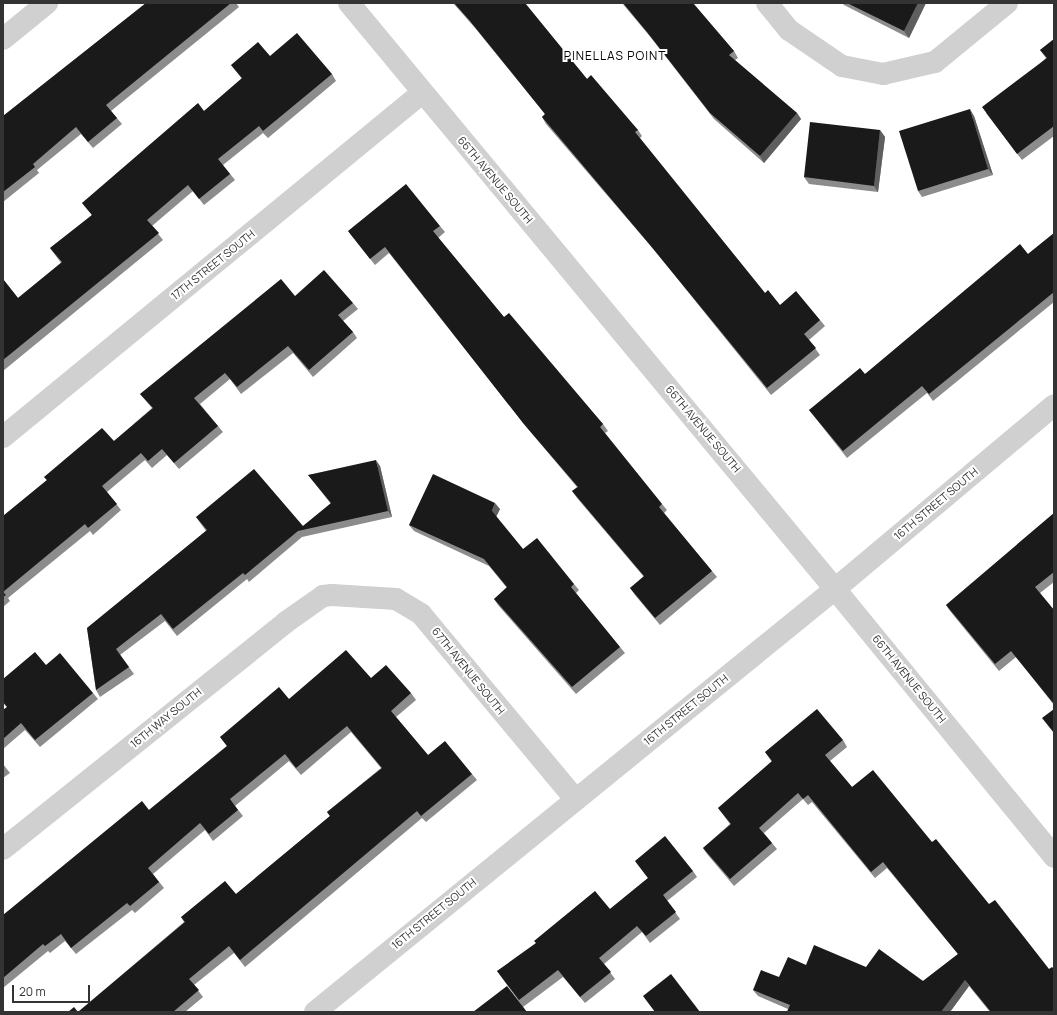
<!DOCTYPE html>
<html>
<head>
<meta charset="utf-8">
<style>
	body { margin:0 }
	#map { position:relative; width:1057px; height:1015px; overflow:hidden; background:#fff; font-family:Manrope,sans-serif }
	div>[style] { position:absolute }
	.minor>* { height:22px; margin:-11px; padding:0 11px; transform-origin:11px; border-radius:11px; background:#d0d0d0 }
	.wall>* { inset:0; background:#8c8c8c }
	.shaded-wall>* { inset:0; background:#5f5f5f }
	.building>* { inset:0; background:#1a1a1a }
	span { translate:-50% -50%; white-space:nowrap; text-align:center; line-height:1.15; -webkit-text-stroke:4px #fff; paint-order:stroke }
	.street-label { font-size:11px; color:#333 }
	.neighbourhood-label { font-size:12px; color:#000; letter-spacing:1px }
	.frame { position:absolute; inset:0; border:4px solid #333; pointer-events:none }
	.scale { position:absolute; left:12px; top:985px; width:78px; height:18px; box-sizing:border-box; border:2px solid #333; border-top:0; padding-left:5px; font-size:12px; line-height:14px; white-space:nowrap; color:#333; -webkit-text-stroke:3px #fff; paint-order:stroke }
</style>
</head>
<body>
<div id="map">
	<div class="minor">
		<div style="left:349px;top:3px;width:761px;rotate:50.33deg"></div>
		<div style="left:835px;top:589px;width:346px;rotate:50.7deg"></div>
		<div style="left:767px;top:3px;width:35px;rotate:51deg"></div>
		<div style="left:789px;top:30px;width:64px;rotate:34.2deg"></div>
		<div style="left:842px;top:66px;width:42px;rotate:11deg"></div>
		<div style="left:883px;top:74px;width:53px;rotate:-13deg"></div>
		<div style="left:935px;top:62px;width:93px;rotate:-39.3deg"></div>
		<div style="left:3px;top:39px;width:57px;rotate:-39.3deg"></div>
		<div style="left:3px;top:437px;width:542px;rotate:-39.39deg"></div>
		<div style="left:3px;top:849px;width:363px;rotate:-38.7deg"></div>
		<div style="left:286px;top:622px;width:45px;rotate:-35.1deg"></div>
		<div style="left:323px;top:596px;width:9px;rotate:-6deg"></div>
		<div style="left:332px;top:595px;width:64px;rotate:3.6deg"></div>
		<div style="left:396px;top:599px;width:29px;rotate:31deg"></div>
		<div style="left:421px;top:614px;width:241px;rotate:50.2deg"></div>
		<div style="left:315px;top:1012px;width:670px;rotate:-39.13deg"></div>
		<div style="left:835px;top:589px;width:286px;rotate:-40deg"></div>
	</div>
	<div class="wall">
		<div style="clip-path:polygon(146px 3px,236px 3px,239px 7px,111px 111px,122px 124px,93px 148px,81px 134px,37px 170px,39px 173px,3px 202px,3px 116px)"></div>
		<div style="clip-path:polygon(453px 3px,525px 3px,587px 79px,638px 130px,642px 136px,640px 138px,765px 293px,780px 305px,820px 320px,825px 326px,809px 340px,820px 355px,771px 395px,655px 251px,546px 124px,542px 117px,545px 114px,475px 28px)"></div>
		<div style="clip-path:polygon(622px 3px,693px 3px,734px 51px,738px 58px,735px 60px,797px 113px,801px 119px,764px 163px,714px 119px,652px 39px)"></div>
		<div style="clip-path:polygon(842px 3px,926px 3px,909px 38px,844px 5px)"></div>
		<div style="clip-path:polygon(1054px 39px,1054px 136px,1022px 160px,986px 113px,1046px 58px,1040px 50px)"></div>
		<div style="clip-path:polygon(270px 56px,332px 74px,336px 81px,268px 138px,263px 133px,223px 165px,235px 180px,204px 205px,193px 191px,152px 226px,163px 240px,3px 371px,3px 279px,18px 298px,61px 263px,50px 248px,92px 215px,82px 203px,204px 111px,242px 79px,231px 65px)"></div>
		<div style="clip-path:polygon(974px 116px,993px 175px,922px 197px,918px 191px)"></div>
		<div style="clip-path:polygon(880px 130px,885px 137px,878px 192px,809px 184px,804px 177px)"></div>
		<div style="clip-path:polygon(440px 226px,445px 232px,438px 238px,504px 317px,603px 424px,608px 431px,605px 433px,662px 504px,667px 510px,664px 513px,712px 571px,717px 577px,660px 625px,635px 595px,630px 588px,644px 577px,577px 498px,572px 491px,577px 487px,528px 429px,389px 253px,375px 265px,348px 231px)"></div>
		<div style="clip-path:polygon(1054px 233px,1054px 302px,933px 401px,927px 393px,847px 458px,809px 410px,865px 374px,1028px 254px)"></div>
		<div style="clip-path:polygon(295px 296px,353px 303px,358px 309px,343px 321px,353px 332px,357px 338px,313px 377px,293px 353px,241px 394px,230px 379px,200px 404px,218px 426px,223px 432px,179px 469px,167px 455px,152px 468px,145px 460px,107px 492px,121px 510px,93px 535px,90px 531px,8px 598px,10px 601px,3px 607px,3px 516px,47px 480px,44px 477px,114px 441px,152px 408px,140px 394px)"></div>
		<div style="clip-path:polygon(380px 466px,392px 517px,302px 537px,249px 582px,247px 579px,177px 636px,165px 621px,120px 655px,134px 674px,100px 697px,96px 690px,87px 628px,206px 531px,196px 517px,303px 526px,331px 504px,308px 475px)"></div>
		<div style="clip-path:polygon(500px 509px,496px 517px,523px 549px,574px 584px,579px 590px,576px 593px,620px 647px,625px 653px,576px 694px,498px 605px,494px 599px,507px 588px,489px 566px,414px 531px,409px 525px)"></div>
		<div style="clip-path:polygon(1054px 513px,1054px 582px,1040px 593px,1054px 610px,1054px 705px,1016px 657px,999px 671px,950px 611px,946px 605px)"></div>
		<div style="clip-path:polygon(46px 665px,93px 693px,98px 699px,40px 747px,25px 730px,3px 749px,3px 710px,7px 707px,3px 703px,3px 679px)"></div>
		<div style="clip-path:polygon(371px 678px,411px 693px,416px 700px,396px 717px,428px 755px,472px 774px,477px 780px,426px 822px,422px 818px,245px 967px,234px 953px,194px 985px,203px 997px,185px 1012px,78px 1012px,184px 922px,181px 917px,236px 894px,330px 816px,327px 812px,381px 768px,351px 732px,301px 775px,289px 761px,235px 806px,243px 816px,213px 841px,205px 830px,153px 874px,164px 888px,135px 913px,132px 910px,76px 954px,65px 941px,50px 953px,48px 951px,3px 988px,3px 915px,149px 810px,227px 746px,220px 737px,289px 699px)"></div>
		<div style="clip-path:polygon(843px 740px,847px 747px,830px 761px,852px 787px,1054px 1012px,990px 1012px,969px 986px,950px 1012px,787px 1012px,788px 1009px,758px 996px,753px 990px,806px 965px,866px 967px,923px 981px,958px 954px,887px 868px,875px 878px,812px 802px,808px 805px,803px 799px,764px 833px,772px 843px,777px 849px,734px 886px,707px 854px,703px 848px,730px 824px,718px 808px,772px 762px,765px 752px)"></div>
		<div style="clip-path:polygon(3px 764px,10px 773px,3px 778px)"></div>
		<div style="clip-path:polygon(635px 861px,693px 871px,697px 877px,667px 901px,680px 919px,650px 943px,642px 932px,604px 964px,615px 979px,585px 1003px,563px 977px,523px 1007px,497px 971px,610px 909px,648px 878px)"></div>
	</div>
	<div class="shaded-wall">
		<div style="clip-path:polygon(918px 3px,926px 3px,909px 38px,904px 31px)"></div>
		<div style="clip-path:polygon(970px 109px,974px 116px,993px 175px,988px 169px)"></div>
		<div style="clip-path:polygon(797px 113px,801px 119px,764px 163px,760px 156px)"></div>
		<div style="clip-path:polygon(880px 130px,885px 137px,878px 192px,874px 186px)"></div>
		<div style="clip-path:polygon(376px 460px,380px 466px,392px 517px,388px 511px)"></div>
		<div style="clip-path:polygon(495px 503px,500px 509px,496px 517px,492px 511px)"></div>
		<div style="clip-path:polygon(965px 980px,969px 986px,950px 1012px,941px 1012px)"></div>
	</div>
	<div class="building">
		<div style="clip-path:polygon(146px 3px,231px 3px,106px 105px,117px 118px,88px 142px,76px 127px,33px 164px,35px 167px,3px 192px,3px 116px)"></div>
		<div style="clip-path:polygon(454px 3px,525px 3px,587px 79px,591px 75px,638px 130px,635px 132px,765px 293px,768px 290px,780px 305px,796px 291px,820px 320px,804px 334px,816px 348px,767px 388px,650px 245px,542px 117px,545px 114px,470px 21px)"></div>
		<div style="clip-path:polygon(623px 3px,693px 3px,734px 51px,729px 55px,797px 113px,760px 156px,710px 113px,647px 32px)"></div>
		<div style="clip-path:polygon(847px 3px,918px 3px,904px 31px)"></div>
		<div style="clip-path:polygon(297px 33px,332px 74px,263px 131px,259px 126px,218px 159px,230px 174px,199px 199px,188px 185px,147px 220px,159px 233px,3px 360px,3px 279px,18px 298px,62px 262px,50px 248px,92px 215px,82px 203px,198px 103px,204px 111px,242px 78px,231px 65px,258px 42px,270px 56px)"></div>
		<div style="clip-path:polygon(1054px 39px,1054px 126px,1017px 154px,982px 107px,1047px 58px,1040px 50px)"></div>
		<div style="clip-path:polygon(970px 109px,988px 169px,918px 191px,899px 131px)"></div>
		<div style="clip-path:polygon(810px 122px,880px 130px,874px 186px,804px 177px)"></div>
		<div style="clip-path:polygon(406px 184px,440px 226px,433px 231px,504px 317px,509px 313px,603px 424px,600px 427px,662px 504px,659px 507px,712px 571px,655px 618px,630px 588px,644px 576px,572px 491px,578px 487px,523px 423px,385px 247px,370px 259px,348px 231px)"></div>
		<div style="clip-path:polygon(1054px 233px,1054px 292px,929px 394px,922px 386px,843px 451px,809px 410px,860px 368px,865px 374px,1020px 244px,1028px 254px)"></div>
		<div style="clip-path:polygon(324px 270px,353px 303px,338px 315px,353px 332px,309px 370px,288px 346px,237px 387px,225px 373px,194px 398px,218px 426px,174px 463px,162px 449px,148px 461px,141px 453px,102px 486px,117px 504px,88px 528px,85px 524px,3px 592px,6px 595px,3px 597px,3px 516px,47px 480px,44px 477px,102px 428px,114px 441px,153px 408px,140px 394px,281px 279px,295px 296px)"></div>
		<div style="clip-path:polygon(376px 460px,388px 511px,298px 531px,245px 575px,243px 573px,173px 629px,161px 614px,116px 649px,129px 667px,96px 690px,87px 628px,207px 530px,196px 517px,254px 469px,303px 526px,331px 503px,308px 475px)"></div>
		<div style="clip-path:polygon(433px 474px,495px 503px,492px 511px,523px 549px,537px 538px,574px 584px,571px 587px,620px 647px,572px 687px,494px 599px,507px 587px,484px 559px,409px 525px)"></div>
		<div style="clip-path:polygon(1054px 513px,1054px 572px,1035px 587px,1054px 610px,1054px 615px,1053px 616px,1054px 617px,1054px 704px,1011px 651px,995px 664px,946px 605px)"></div>
		<div style="clip-path:polygon(346px 650px,371px 678px,386px 665px,411px 693px,391px 711px,428px 755px,445px 741px,472px 774px,421px 816px,417px 811px,240px 960px,229px 946px,189px 979px,199px 990px,173px 1012px,78px 1012px,185px 922px,181px 917px,225px 881px,236px 894px,330px 816px,327px 812px,382px 768px,347px 726px,296px 768px,285px 754px,230px 799px,238px 810px,209px 834px,200px 823px,148px 868px,159px 882px,130px 906px,127px 903px,71px 948px,61px 934px,45px 946px,43px 944px,3px 978px,3px 915px,142px 801px,149px 810px,227px 746px,220px 737px,279px 687px,289px 699px)"></div>
		<div style="clip-path:polygon(35px 652px,46px 665px,60px 653px,93px 693px,35px 740px,21px 723px,3px 739px,3px 710px,7px 707px,3px 702px,3px 679px)"></div>
		<div style="clip-path:polygon(817px 709px,843px 740px,825px 755px,852px 787px,873px 770px,932px 842px,936px 839px,989px 904px,995px 900px,1049px 969px,1052px 967px,1054px 969px,1054px 1012px,991px 1012px,965px 980px,941px 1012px,787px 1012px,790px 1005px,753px 990px,761px 970px,779px 977px,788px 957px,806px 965px,814px 945px,866px 967px,879px 949px,923px 981px,958px 954px,883px 862px,871px 872px,808px 795px,803px 799px,798px 793px,759px 828px,772px 843px,730px 879px,703px 848px,731px 824px,718px 808px,772px 761px,765px 752px)"></div>
		<div style="clip-path:polygon(1054px 709px,1054px 733px,1042px 718px)"></div>
		<div style="clip-path:polygon(665px 836px,693px 871px,663px 895px,676px 912px,646px 936px,637px 926px,599px 958px,611px 972px,580px 997px,558px 970px,519px 1000px,497px 971px,536px 943px,534px 941px,595px 891px,610px 909px,648px 878px,635px 861px)"></div>
		<div style="clip-path:polygon(671px 974px,700px 1012px,655px 1012px,643px 996px)"></div>
		<div style="clip-path:polygon(507px 986px,527px 1012px,473px 1012px)"></div>
		<div style="clip-path:polygon(74px 1007px,78px 1012px,68px 1012px)"></div>
	</div>
	<div class="street-label">
		<span style="left:495px;top:180px;rotate:50deg">66TH AVENUE SOUTH</span>
		<span style="left:213px;top:265px;rotate:-39deg">17TH STREET SOUTH</span>
		<span style="left:703px;top:429px;rotate:50deg">66TH AVENUE SOUTH</span>
		<span style="left:936px;top:504px;rotate:-40deg">16TH STREET SOUTH</span>
		<span style="left:468px;top:671px;rotate:51deg">67TH AVENUE SOUTH</span>
		<span style="left:909px;top:679px;rotate:51deg">66TH AVENUE SOUTH</span>
		<span style="left:686px;top:710px;rotate:-39deg">16TH STREET SOUTH</span>
		<span style="left:166px;top:718px;rotate:-39deg">16TH WAY SOUTH</span>
		<span style="left:434px;top:914px;rotate:-39deg">16TH STREET SOUTH</span>
	</div>
	<div class="neighbourhood-label">
		<span style="left:615px;top:56px">PINELLAS POINT</span>
	</div>
	<div class="frame"></div>
	<div class="scale">20 m</div>
</div>
</body>
</html>
